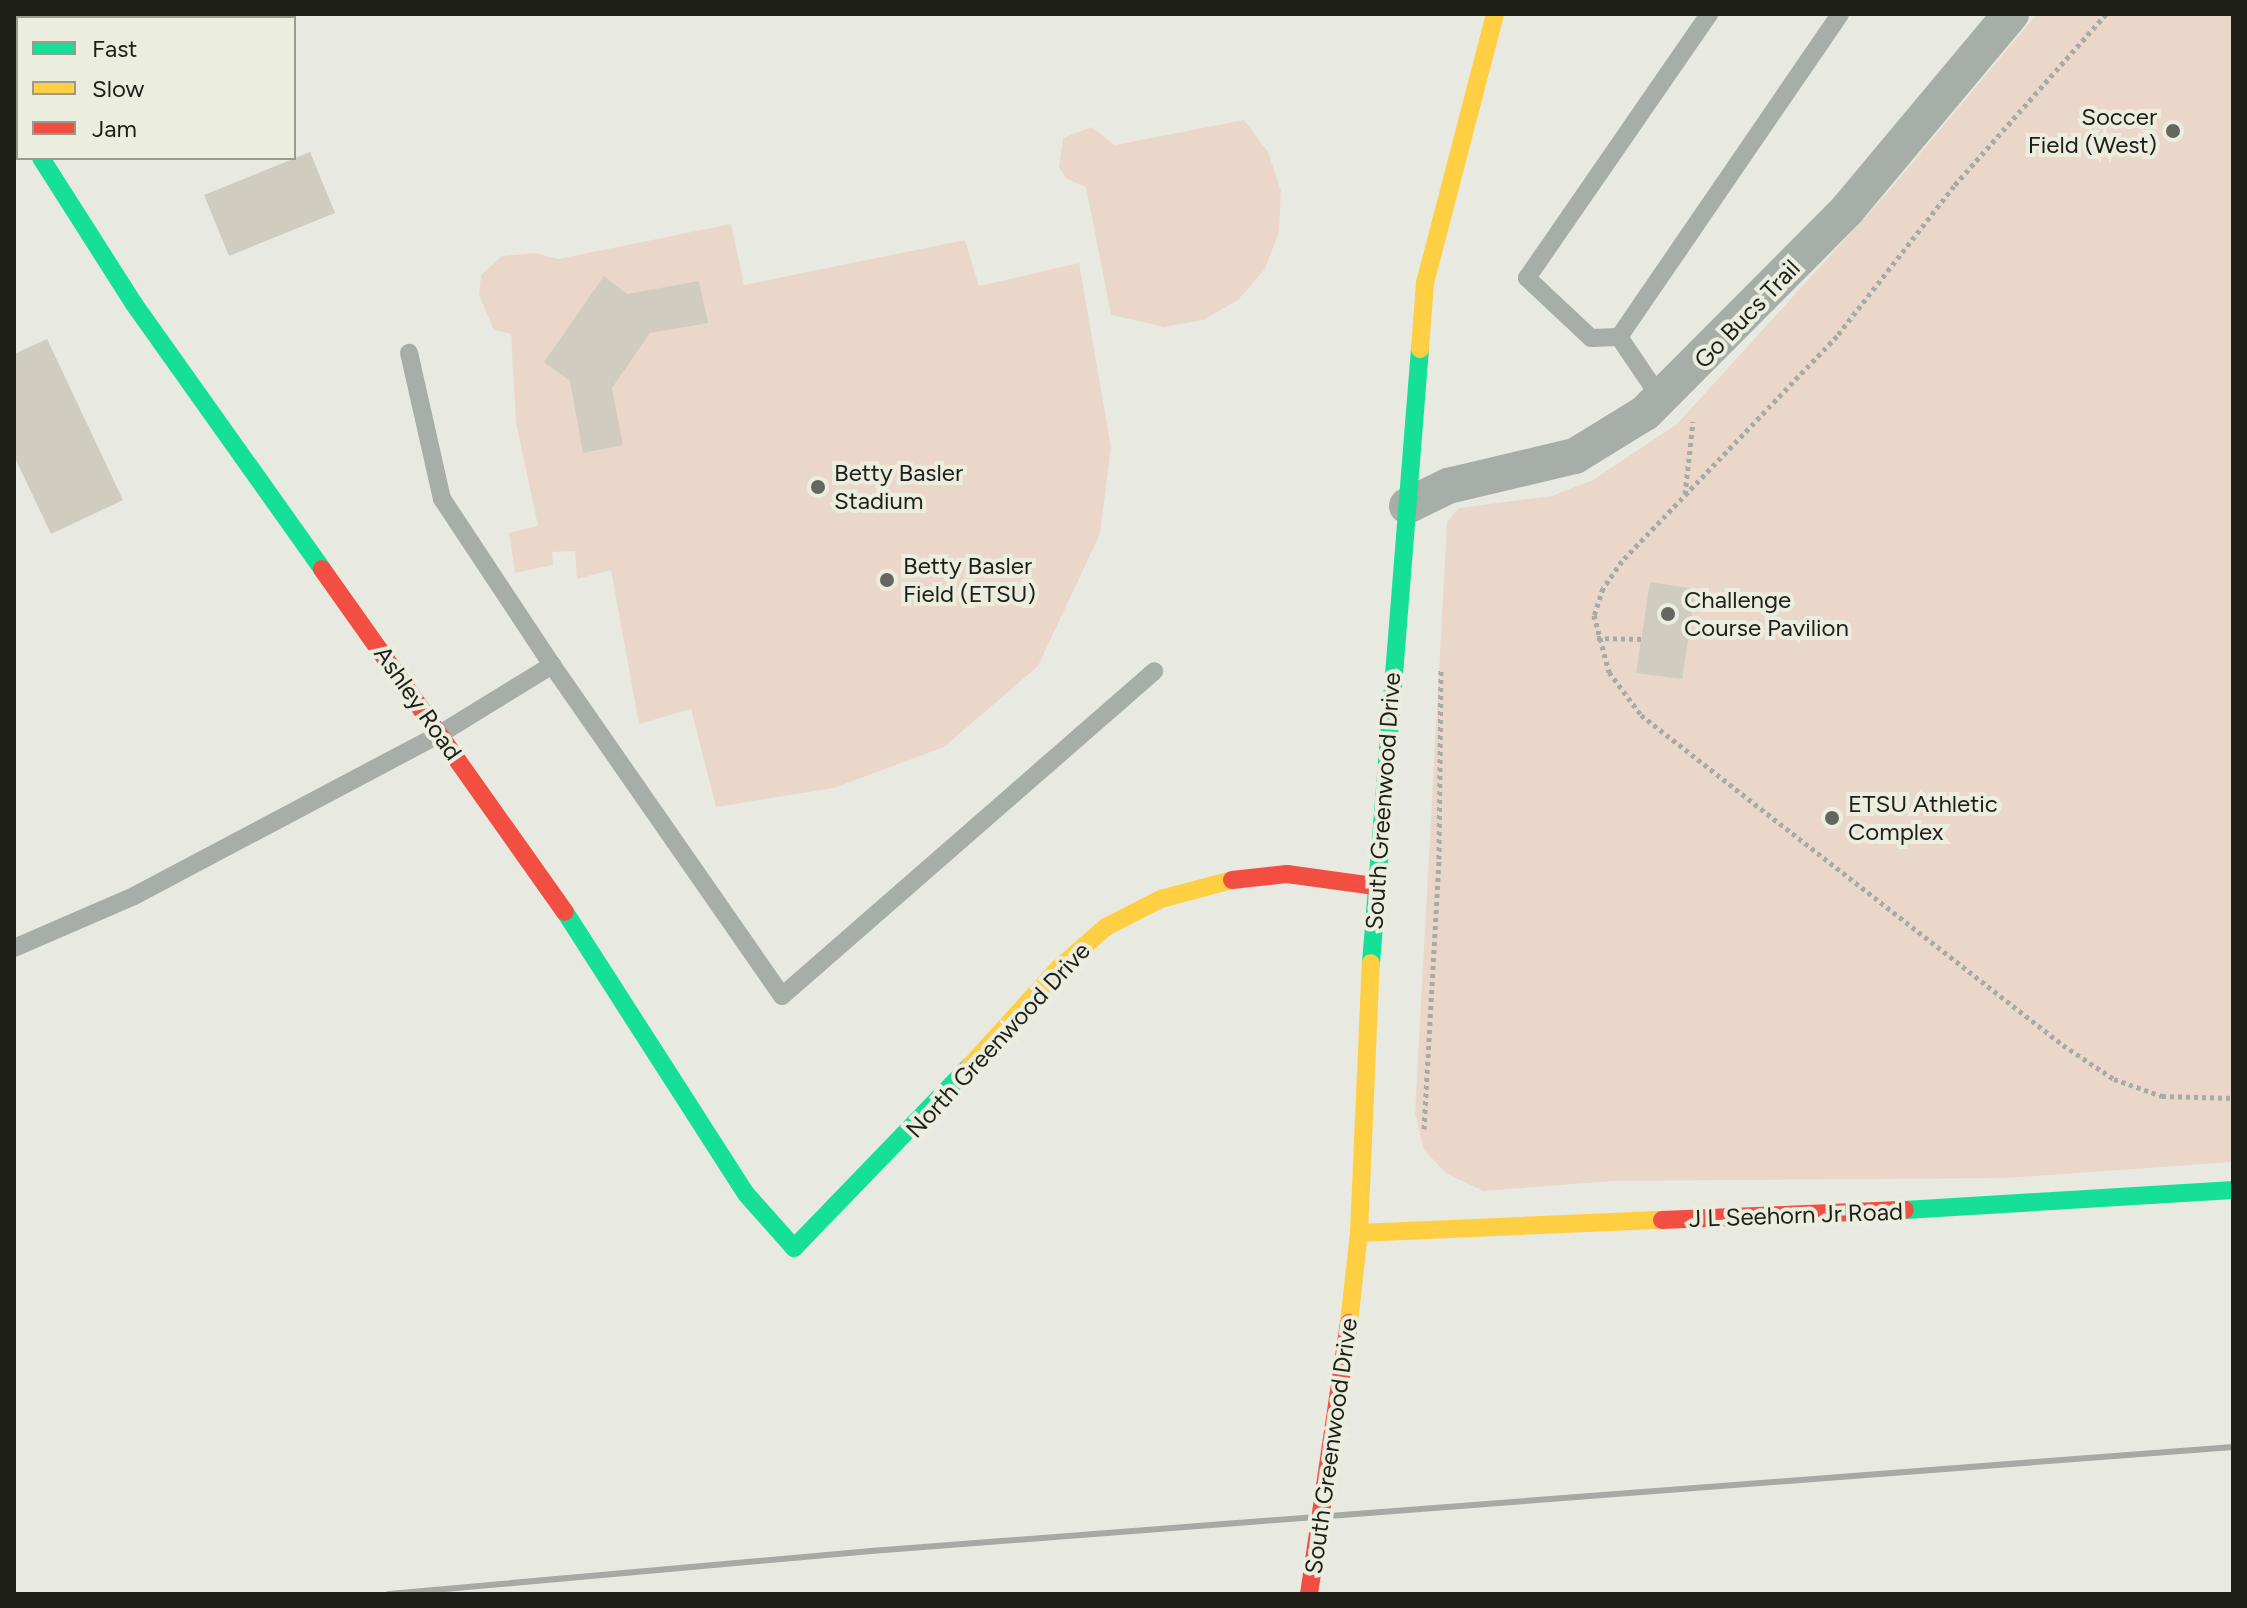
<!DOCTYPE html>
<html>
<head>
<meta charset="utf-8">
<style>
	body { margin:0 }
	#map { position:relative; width:2247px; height:1608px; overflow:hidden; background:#e8eae2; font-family:Figtree,sans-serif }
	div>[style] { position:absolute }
	.green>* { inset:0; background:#ebd7ca }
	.building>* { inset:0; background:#d0ccc0 }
	.path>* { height:5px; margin-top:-2.5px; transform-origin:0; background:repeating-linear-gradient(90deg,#a7aba6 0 4px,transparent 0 8px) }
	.lane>* { height:18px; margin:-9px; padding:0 9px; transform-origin:9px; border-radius:9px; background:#a7ada7 }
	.street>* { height:36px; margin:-18px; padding:0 18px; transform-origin:18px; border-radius:18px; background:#a7ada7 }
	.fast>* { height:18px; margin:-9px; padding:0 9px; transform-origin:9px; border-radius:9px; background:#16e098 }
	.slow>* { height:18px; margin:-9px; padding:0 9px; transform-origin:9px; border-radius:9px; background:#ffcf43 }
	.jam>* { height:18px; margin:-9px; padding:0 9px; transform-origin:9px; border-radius:9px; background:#f24e42 }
	.rail>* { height:6px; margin:-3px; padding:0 3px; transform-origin:3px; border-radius:3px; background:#a7aaa4 }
	.dots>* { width:22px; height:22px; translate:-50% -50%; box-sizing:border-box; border:4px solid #ebedde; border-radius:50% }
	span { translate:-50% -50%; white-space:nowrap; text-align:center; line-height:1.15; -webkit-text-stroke:8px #ebedde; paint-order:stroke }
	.poi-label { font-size:24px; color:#1e1f19 }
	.right { translate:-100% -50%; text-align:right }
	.left { translate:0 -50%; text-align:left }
	.street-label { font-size:24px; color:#1e1f19 }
	.frame { position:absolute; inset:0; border:16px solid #1e1f19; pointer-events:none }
	.legend { position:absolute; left:16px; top:16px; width:280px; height:144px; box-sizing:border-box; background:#ebedde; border:2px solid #999b8f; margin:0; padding:10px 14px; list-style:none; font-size:24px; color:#1e1f19 }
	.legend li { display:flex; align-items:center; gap:16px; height:40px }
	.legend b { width:40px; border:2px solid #999b8f }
</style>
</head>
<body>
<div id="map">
	<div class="green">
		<div style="clip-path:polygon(2037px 14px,2233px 14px,2233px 1162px,2007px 1178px,1614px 1181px,1483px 1191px,1446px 1173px,1424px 1150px,1415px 1113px,1447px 522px,1459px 508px,1552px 496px,1593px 480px,1677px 424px,1887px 193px)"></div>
		<div style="clip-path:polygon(1244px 120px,1268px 152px,1281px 191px,1279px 232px,1265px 269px,1238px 300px,1203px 320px,1164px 327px,1111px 315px,1086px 187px,1067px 179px,1059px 167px,1063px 138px,1091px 127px,1115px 145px)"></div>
		<div style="clip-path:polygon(731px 224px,744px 285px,965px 240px,979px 286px,1079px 263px,1111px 447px,1100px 534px,1038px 666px,944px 747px,834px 788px,716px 807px,691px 709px,639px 724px,611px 570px,577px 579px,575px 551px,552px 552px,553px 565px,515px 573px,509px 533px,538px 526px,516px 423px,511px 334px,494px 330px,479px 295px,481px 275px,502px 256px,535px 253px,558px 259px)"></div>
	</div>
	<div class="building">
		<div style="clip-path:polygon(310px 152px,335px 213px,229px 256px,204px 195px)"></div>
		<div style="clip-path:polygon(604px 276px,627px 294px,699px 281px,708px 323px,650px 333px,612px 388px,623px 445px,583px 453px,570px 381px,544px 362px)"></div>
		<div style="clip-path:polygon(47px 339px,123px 500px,51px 534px,14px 456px,14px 354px)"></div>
		<div style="clip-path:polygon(1650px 582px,1696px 589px,1682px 679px,1636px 673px)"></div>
	</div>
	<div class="path">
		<div style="left:2106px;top:14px;width:230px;rotate:131.5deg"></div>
		<div style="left:1954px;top:186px;width:190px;rotate:128deg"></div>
		<div style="left:1837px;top:336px;width:311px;rotate:133.7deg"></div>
		<div style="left:1622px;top:561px;width:33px;rotate:125deg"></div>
		<div style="left:1603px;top:588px;width:28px;rotate:108deg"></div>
		<div style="left:1594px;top:615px;width:59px;rotate:75.3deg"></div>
		<div style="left:1609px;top:672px;width:54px;rotate:53.3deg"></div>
		<div style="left:1641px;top:715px;width:536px;rotate:38.03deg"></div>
		<div style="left:2063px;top:1045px;width:61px;rotate:33.7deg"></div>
		<div style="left:2114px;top:1079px;width:51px;rotate:19.5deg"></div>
		<div style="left:2162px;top:1096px;width:71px;rotate:1.6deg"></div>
		<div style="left:1685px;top:494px;width:73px;rotate:-83.7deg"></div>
		<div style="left:1597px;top:638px;width:44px;rotate:1.3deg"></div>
		<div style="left:1424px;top:1129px;width:270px;rotate:-86.8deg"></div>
		<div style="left:1439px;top:859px;width:189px;rotate:-89.4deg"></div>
	</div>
	<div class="lane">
		<div style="left:1619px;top:337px;width:391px;rotate:-55.6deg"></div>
		<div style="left:1661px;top:399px;width:75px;rotate:-124.1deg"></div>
		<div style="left:1619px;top:337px;width:28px;rotate:178deg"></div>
		<div style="left:1591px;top:338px;width:88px;rotate:-136.8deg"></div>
		<div style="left:1527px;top:278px;width:321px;rotate:-55.4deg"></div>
		<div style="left:552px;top:665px;width:403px;rotate:55.2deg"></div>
		<div style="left:782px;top:996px;width:494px;rotate:-41.1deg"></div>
		<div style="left:14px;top:948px;width:131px;rotate:-23.4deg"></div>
		<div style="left:134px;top:896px;width:346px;rotate:-27.9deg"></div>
		<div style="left:440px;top:734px;width:132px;rotate:-31.6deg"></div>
		<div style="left:552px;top:665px;width:199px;rotate:-123.5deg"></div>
		<div style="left:442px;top:499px;width:150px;rotate:-102.7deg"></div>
	</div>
	<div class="street">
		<div style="left:14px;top:116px;width:8px;rotate:60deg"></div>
		<div style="left:1407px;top:506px;width:46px;rotate:-26deg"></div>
		<div style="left:1448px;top:486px;width:130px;rotate:-13.3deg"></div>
		<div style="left:1575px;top:456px;width:82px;rotate:-31.6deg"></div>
		<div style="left:1645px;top:413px;width:286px;rotate:-45.1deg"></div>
		<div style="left:1847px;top:210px;width:256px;rotate:-50.1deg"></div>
	</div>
	<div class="fast">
		<div style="left:41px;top:158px;width:173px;rotate:57.5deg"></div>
		<div style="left:134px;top:304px;width:325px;rotate:54.6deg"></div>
		<div style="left:565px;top:912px;width:336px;rotate:57.3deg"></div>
		<div style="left:747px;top:1195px;width:71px;rotate:48.4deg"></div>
		<div style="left:794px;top:1248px;width:253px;rotate:-46deg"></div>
		<div style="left:1371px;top:963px;width:616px;rotate:-85.44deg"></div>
		<div style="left:1905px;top:1210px;width:329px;rotate:-3.5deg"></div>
	</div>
	<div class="slow">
		<div style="left:1420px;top:349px;width:66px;rotate:-85.7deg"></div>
		<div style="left:1425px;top:283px;width:278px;rotate:-75.4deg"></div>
		<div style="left:970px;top:1066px;width:130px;rotate:-47.8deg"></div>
		<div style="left:1057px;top:970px;width:65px;rotate:-41.3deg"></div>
		<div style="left:1106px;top:927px;width:62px;rotate:-27deg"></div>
		<div style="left:1161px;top:899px;width:73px;rotate:-15deg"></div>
		<div style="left:1359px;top:1233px;width:303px;rotate:-2.5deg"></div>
		<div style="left:1349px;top:1323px;width:91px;rotate:-83.7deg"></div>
		<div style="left:1359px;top:1233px;width:270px;rotate:-87.5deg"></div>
	</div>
	<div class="jam">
		<div style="left:322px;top:569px;width:420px;rotate:54.7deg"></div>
		<div style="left:1232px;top:880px;width:55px;rotate:-6.2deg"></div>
		<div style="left:1287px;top:874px;width:89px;rotate:7.8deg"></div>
		<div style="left:1662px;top:1220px;width:243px;rotate:-2.4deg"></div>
		<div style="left:1309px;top:1594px;width:274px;rotate:-81.6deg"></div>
	</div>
	<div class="rail">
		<div style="left:389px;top:1594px;width:484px;rotate:-5.1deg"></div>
		<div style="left:871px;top:1551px;width:1366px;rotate:-4.37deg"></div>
	</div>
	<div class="dots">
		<div style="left:2173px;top:131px;background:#65665f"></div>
		<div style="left:818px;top:487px;background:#65665f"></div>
		<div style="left:887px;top:580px;background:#65665f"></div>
		<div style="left:1668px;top:614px;background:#65665f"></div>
		<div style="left:1832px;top:818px;background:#65665f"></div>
	</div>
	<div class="poi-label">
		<span class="right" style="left:2157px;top:131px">Soccer<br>Field (West)</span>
		<span class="left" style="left:834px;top:487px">Betty Basler<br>Stadium</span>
		<span class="left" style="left:903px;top:580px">Betty Basler<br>Field (ETSU)</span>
		<span class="left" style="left:1684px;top:614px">Challenge<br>Course Pavilion</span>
		<span class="left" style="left:1848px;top:818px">ETSU Athletic<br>Complex</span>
	</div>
	<div class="street-label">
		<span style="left:1747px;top:314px;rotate:-46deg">Go Bucs Trail</span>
		<span style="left:418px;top:703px;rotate:55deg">Ashley Road</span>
		<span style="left:1383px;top:801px;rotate:-86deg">South Greenwood Drive</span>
		<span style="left:998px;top:1040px;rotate:-47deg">North Greenwood Drive</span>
		<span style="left:1796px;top:1215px;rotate:-2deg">J L Seehorn Jr Road</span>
		<span style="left:1331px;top:1446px;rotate:-82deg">South Greenwood Drive</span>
	</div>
	<div class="frame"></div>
	<ul class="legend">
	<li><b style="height:10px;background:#16e098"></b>Fast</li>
	<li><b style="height:10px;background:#ffcf43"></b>Slow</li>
	<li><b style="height:10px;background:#f24e42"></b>Jam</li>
	</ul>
</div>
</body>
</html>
